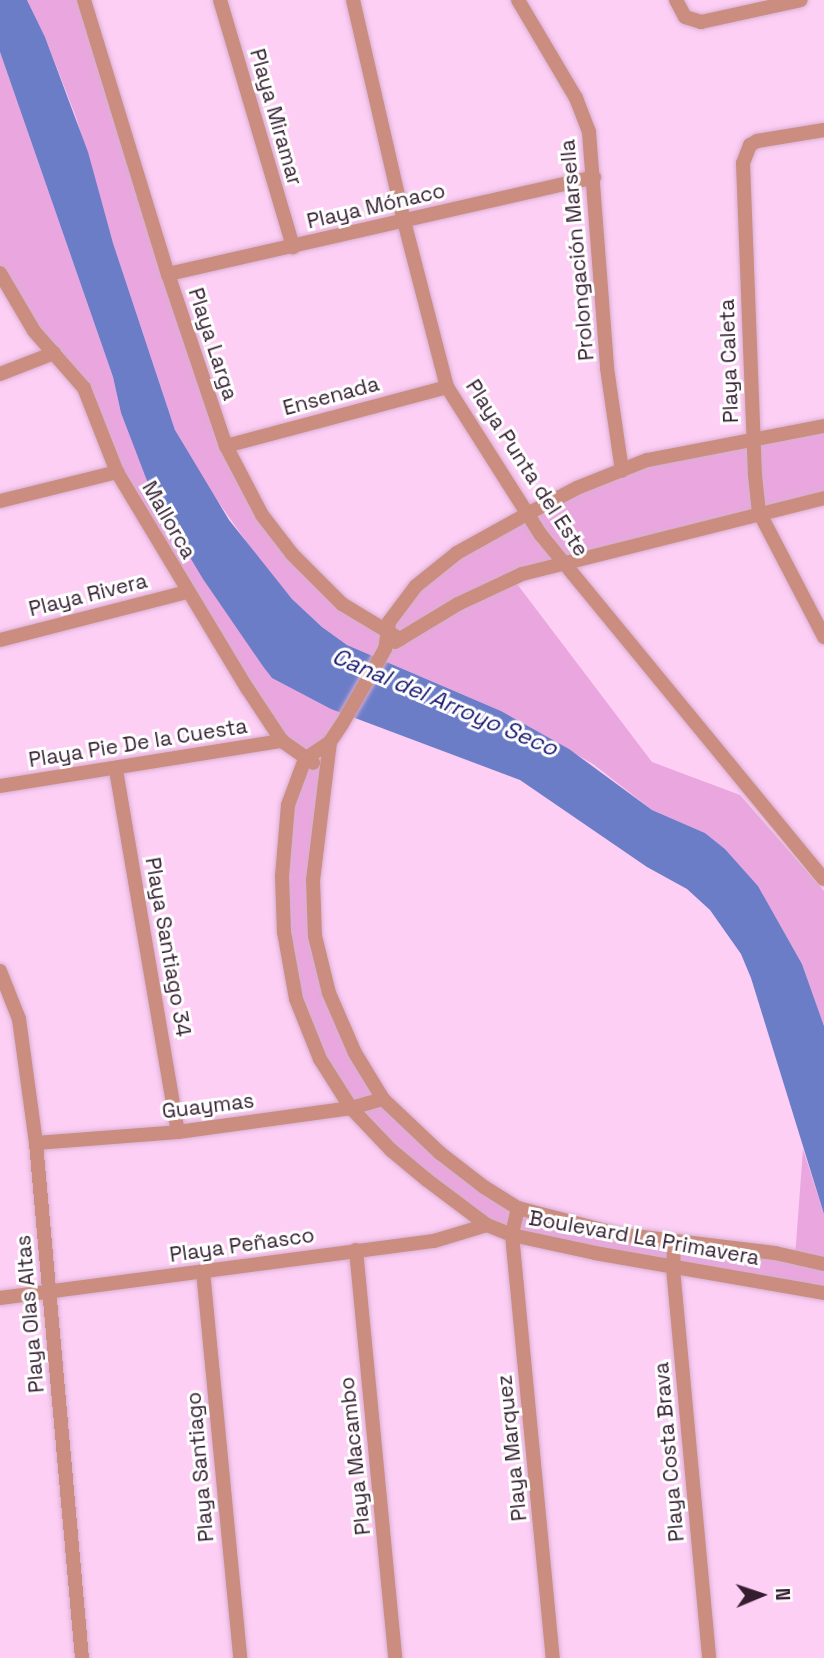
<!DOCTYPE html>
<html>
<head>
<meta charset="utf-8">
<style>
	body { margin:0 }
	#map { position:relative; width:824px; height:1658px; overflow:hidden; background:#fdcff5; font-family:"Space Grotesk",sans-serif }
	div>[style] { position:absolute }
	.green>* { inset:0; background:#eaa7df }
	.water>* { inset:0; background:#6c7dc8 }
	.roads { filter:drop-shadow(0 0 2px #d9afd1) drop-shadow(0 0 2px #d9afd1) }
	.minor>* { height:14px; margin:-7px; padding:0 7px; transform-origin:7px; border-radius:7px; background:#ca8d7f }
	span { translate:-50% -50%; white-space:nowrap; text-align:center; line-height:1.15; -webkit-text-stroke:6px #fff; paint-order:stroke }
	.street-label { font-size:21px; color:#331d2f }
	.water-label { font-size:23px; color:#181870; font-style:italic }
	.north { position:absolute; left:726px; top:1560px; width:70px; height:70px; -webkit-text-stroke:5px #fff; paint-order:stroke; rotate:88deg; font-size:19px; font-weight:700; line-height:28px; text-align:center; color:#331d2f }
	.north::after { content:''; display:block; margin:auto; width:24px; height:32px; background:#331d2f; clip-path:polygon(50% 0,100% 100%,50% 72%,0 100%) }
</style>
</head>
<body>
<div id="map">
	<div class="green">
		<div style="clip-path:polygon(27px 0,80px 0,195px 360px,262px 515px,362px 618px,389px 622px,457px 553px,609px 476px,824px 425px,824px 494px,514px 580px,652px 762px,740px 795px,824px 891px,824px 1026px,802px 964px,758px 886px,725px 849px,705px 833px,652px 810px,593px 764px,501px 711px,347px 645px,322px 627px,292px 599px,257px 557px,205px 483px,175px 430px,113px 243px,76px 117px,45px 37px)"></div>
		<div style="clip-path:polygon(0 52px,113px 377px,121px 413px,152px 494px,262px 665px,347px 715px,306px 759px,325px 770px,313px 880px,329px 994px,383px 1099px,518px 1208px,618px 1234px,795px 1257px,803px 1149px,824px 1214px,824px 1293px,487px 1225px,351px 1108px,296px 999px,284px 932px,285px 823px,305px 759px,282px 741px,117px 472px,91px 405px,0 273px)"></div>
	</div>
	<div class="water">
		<div style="clip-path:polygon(0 0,27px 0,45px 37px,88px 152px,113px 243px,175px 430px,229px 520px,292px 599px,322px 627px,347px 645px,501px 711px,569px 749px,652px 810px,705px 833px,725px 849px,758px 886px,802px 964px,824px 1026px,824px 1214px,751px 978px,741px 954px,710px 910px,687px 889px,647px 867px,520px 780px,331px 709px,272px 678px,262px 665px,203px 579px,152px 494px,121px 413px,113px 377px,0 52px)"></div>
	</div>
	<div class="roads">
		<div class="minor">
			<div style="left:84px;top:0;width:287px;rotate:73deg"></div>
			<div style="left:168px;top:274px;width:182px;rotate:71.4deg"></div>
			<div style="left:226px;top:446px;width:78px;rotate:62.4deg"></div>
			<div style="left:262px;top:515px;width:49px;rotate:52.4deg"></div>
			<div style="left:292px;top:554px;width:71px;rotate:45deg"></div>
			<div style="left:342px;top:604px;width:68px;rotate:31.1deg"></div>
			<div style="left:220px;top:0;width:258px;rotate:73.5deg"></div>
			<div style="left:353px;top:0;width:227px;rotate:77deg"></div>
			<div style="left:404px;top:221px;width:171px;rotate:75.5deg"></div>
			<div style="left:447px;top:387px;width:175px;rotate:57.6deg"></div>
			<div style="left:541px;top:535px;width:445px;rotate:50.6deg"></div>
			<div style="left:518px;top:0;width:114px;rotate:59.4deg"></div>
			<div style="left:576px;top:98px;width:36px;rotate:69deg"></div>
			<div style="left:589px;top:132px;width:237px;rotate:85.6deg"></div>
			<div style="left:607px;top:368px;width:104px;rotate:81.7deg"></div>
			<div style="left:676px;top:0;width:19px;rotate:62deg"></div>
			<div style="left:685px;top:17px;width:17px;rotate:17deg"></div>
			<div style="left:701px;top:22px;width:102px;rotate:-12.4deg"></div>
			<div style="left:824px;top:130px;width:68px;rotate:170.7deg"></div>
			<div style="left:757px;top:141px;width:8px;rotate:150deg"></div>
			<div style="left:750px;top:145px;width:19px;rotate:111deg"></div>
			<div style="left:743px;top:163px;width:312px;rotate:87.8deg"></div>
			<div style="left:755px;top:475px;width:37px;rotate:84deg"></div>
			<div style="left:759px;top:512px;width:141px;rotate:62.5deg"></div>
			<div style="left:0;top:273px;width:67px;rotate:59.6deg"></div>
			<div style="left:34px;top:331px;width:76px;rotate:48.7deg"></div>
			<div style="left:84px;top:388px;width:90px;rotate:68.6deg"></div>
			<div style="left:117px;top:472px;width:252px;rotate:59deg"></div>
			<div style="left:247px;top:688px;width:64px;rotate:56.6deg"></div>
			<div style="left:282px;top:741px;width:38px;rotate:35deg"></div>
			<div style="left:168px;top:274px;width:437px;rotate:-12.8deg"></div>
			<div style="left:0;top:374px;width:58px;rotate:-21.3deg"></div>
			<div style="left:824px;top:426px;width:180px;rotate:169.1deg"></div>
			<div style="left:647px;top:460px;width:75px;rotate:158.2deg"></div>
			<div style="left:577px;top:488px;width:56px;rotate:152.5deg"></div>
			<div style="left:527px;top:514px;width:80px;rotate:150.9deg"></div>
			<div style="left:457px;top:553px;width:53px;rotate:141.2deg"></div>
			<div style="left:416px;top:586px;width:45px;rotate:126.9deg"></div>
			<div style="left:389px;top:622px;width:27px;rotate:98deg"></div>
			<div style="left:385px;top:649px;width:86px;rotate:119.8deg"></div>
			<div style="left:342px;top:724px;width:22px;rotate:124deg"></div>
			<div style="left:330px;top:742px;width:30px;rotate:146deg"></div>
			<div style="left:305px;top:759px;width:49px;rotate:110.3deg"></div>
			<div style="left:288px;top:805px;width:71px;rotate:94.8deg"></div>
			<div style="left:282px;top:876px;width:56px;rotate:88deg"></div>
			<div style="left:284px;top:932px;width:68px;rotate:79.8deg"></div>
			<div style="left:296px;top:999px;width:65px;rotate:68.2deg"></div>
			<div style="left:320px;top:1059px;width:58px;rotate:57.7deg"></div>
			<div style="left:351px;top:1108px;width:58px;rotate:46.4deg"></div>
			<div style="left:391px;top:1150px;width:47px;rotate:39.8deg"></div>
			<div style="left:427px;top:1180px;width:75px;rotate:36.9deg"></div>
			<div style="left:487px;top:1225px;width:27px;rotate:22deg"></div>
			<div style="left:512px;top:1235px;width:85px;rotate:12.2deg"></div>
			<div style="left:595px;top:1253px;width:232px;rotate:9.9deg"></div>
			<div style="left:226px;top:446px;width:229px;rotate:-14.9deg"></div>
			<div style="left:0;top:501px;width:121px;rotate:-13.9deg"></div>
			<div style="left:0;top:640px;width:193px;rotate:-14.4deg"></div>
			<div style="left:395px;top:642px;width:74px;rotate:-31.1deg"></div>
			<div style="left:458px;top:604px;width:71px;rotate:-25.1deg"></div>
			<div style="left:522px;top:574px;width:311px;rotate:-14.1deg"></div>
			<div style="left:330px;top:742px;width:139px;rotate:97deg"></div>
			<div style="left:313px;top:880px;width:56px;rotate:88deg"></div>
			<div style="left:315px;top:936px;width:59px;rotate:76.2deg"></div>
			<div style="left:329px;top:993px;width:65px;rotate:66.6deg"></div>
			<div style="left:355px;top:1053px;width:54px;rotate:58.7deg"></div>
			<div style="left:383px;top:1099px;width:79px;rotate:43.5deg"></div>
			<div style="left:440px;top:1153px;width:56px;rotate:37.7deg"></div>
			<div style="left:484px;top:1187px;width:40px;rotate:32deg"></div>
			<div style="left:518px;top:1208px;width:103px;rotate:14.6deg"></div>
			<div style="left:618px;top:1234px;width:158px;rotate:6.9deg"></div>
			<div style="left:775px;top:1253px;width:50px;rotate:12.7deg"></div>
			<div style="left:116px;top:770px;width:367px;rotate:80.3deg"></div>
			<div style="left:0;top:786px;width:286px;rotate:-9.1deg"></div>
			<div style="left:0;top:971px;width:52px;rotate:68.4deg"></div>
			<div style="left:19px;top:1019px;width:125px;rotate:82.2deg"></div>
			<div style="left:36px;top:1143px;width:517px;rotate:84.9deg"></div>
			<div style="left:36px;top:1143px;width:142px;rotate:-4.4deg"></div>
			<div style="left:178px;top:1132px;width:175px;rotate:-7.9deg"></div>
			<div style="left:351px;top:1108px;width:33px;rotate:-16deg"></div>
			<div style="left:518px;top:1208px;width:28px;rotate:103deg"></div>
			<div style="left:512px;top:1235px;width:425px;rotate:84.5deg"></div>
			<div style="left:674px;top:1243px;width:25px;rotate:92deg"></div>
			<div style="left:673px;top:1268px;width:392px;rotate:84.7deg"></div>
			<div style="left:356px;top:1250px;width:410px;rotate:84.5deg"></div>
			<div style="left:203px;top:1271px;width:389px;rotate:84.5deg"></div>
			<div style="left:0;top:1298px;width:438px;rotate:-7.5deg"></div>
			<div style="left:434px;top:1241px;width:55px;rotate:-16.8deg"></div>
		</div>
	</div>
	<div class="street-label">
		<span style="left:276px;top:117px;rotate:74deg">Playa Miramar</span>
		<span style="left:376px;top:206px;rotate:-13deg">Playa Mónaco</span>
		<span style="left:577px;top:250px;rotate:-95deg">Prolongación Marsella</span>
		<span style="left:213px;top:344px;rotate:72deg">Playa Larga</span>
		<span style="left:729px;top:361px;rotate:-92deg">Playa Caleta</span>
		<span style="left:331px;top:396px;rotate:-15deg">Ensenada</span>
		<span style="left:527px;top:468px;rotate:57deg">Playa Punta del Este</span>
		<span style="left:169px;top:520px;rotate:60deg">Mallorca</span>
		<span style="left:88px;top:595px;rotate:-14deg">Playa Rivera</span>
		<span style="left:138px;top:743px;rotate:-9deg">Playa Pie De la Cuesta</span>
		<span style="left:168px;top:947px;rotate:80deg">Playa Santiago 34</span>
		<span style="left:208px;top:1106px;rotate:-7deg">Guaymas</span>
		<span style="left:644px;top:1238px;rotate:10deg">Boulevard La Primavera</span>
		<span style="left:242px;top:1245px;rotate:-8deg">Playa Peñasco</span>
		<span style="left:30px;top:1314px;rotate:-95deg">Playa Olas Altas</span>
		<span style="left:512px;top:1448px;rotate:-96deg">Playa Marquez</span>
		<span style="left:669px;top:1452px;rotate:-95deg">Playa Costa Brava</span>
		<span style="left:355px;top:1456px;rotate:-96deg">Playa Macambo</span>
		<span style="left:200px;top:1467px;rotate:-95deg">Playa Santiago</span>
	</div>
	<div class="water-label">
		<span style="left:445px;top:702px;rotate:23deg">Canal del Arroyo Seco</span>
	</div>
	<div class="north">N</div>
</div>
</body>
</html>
